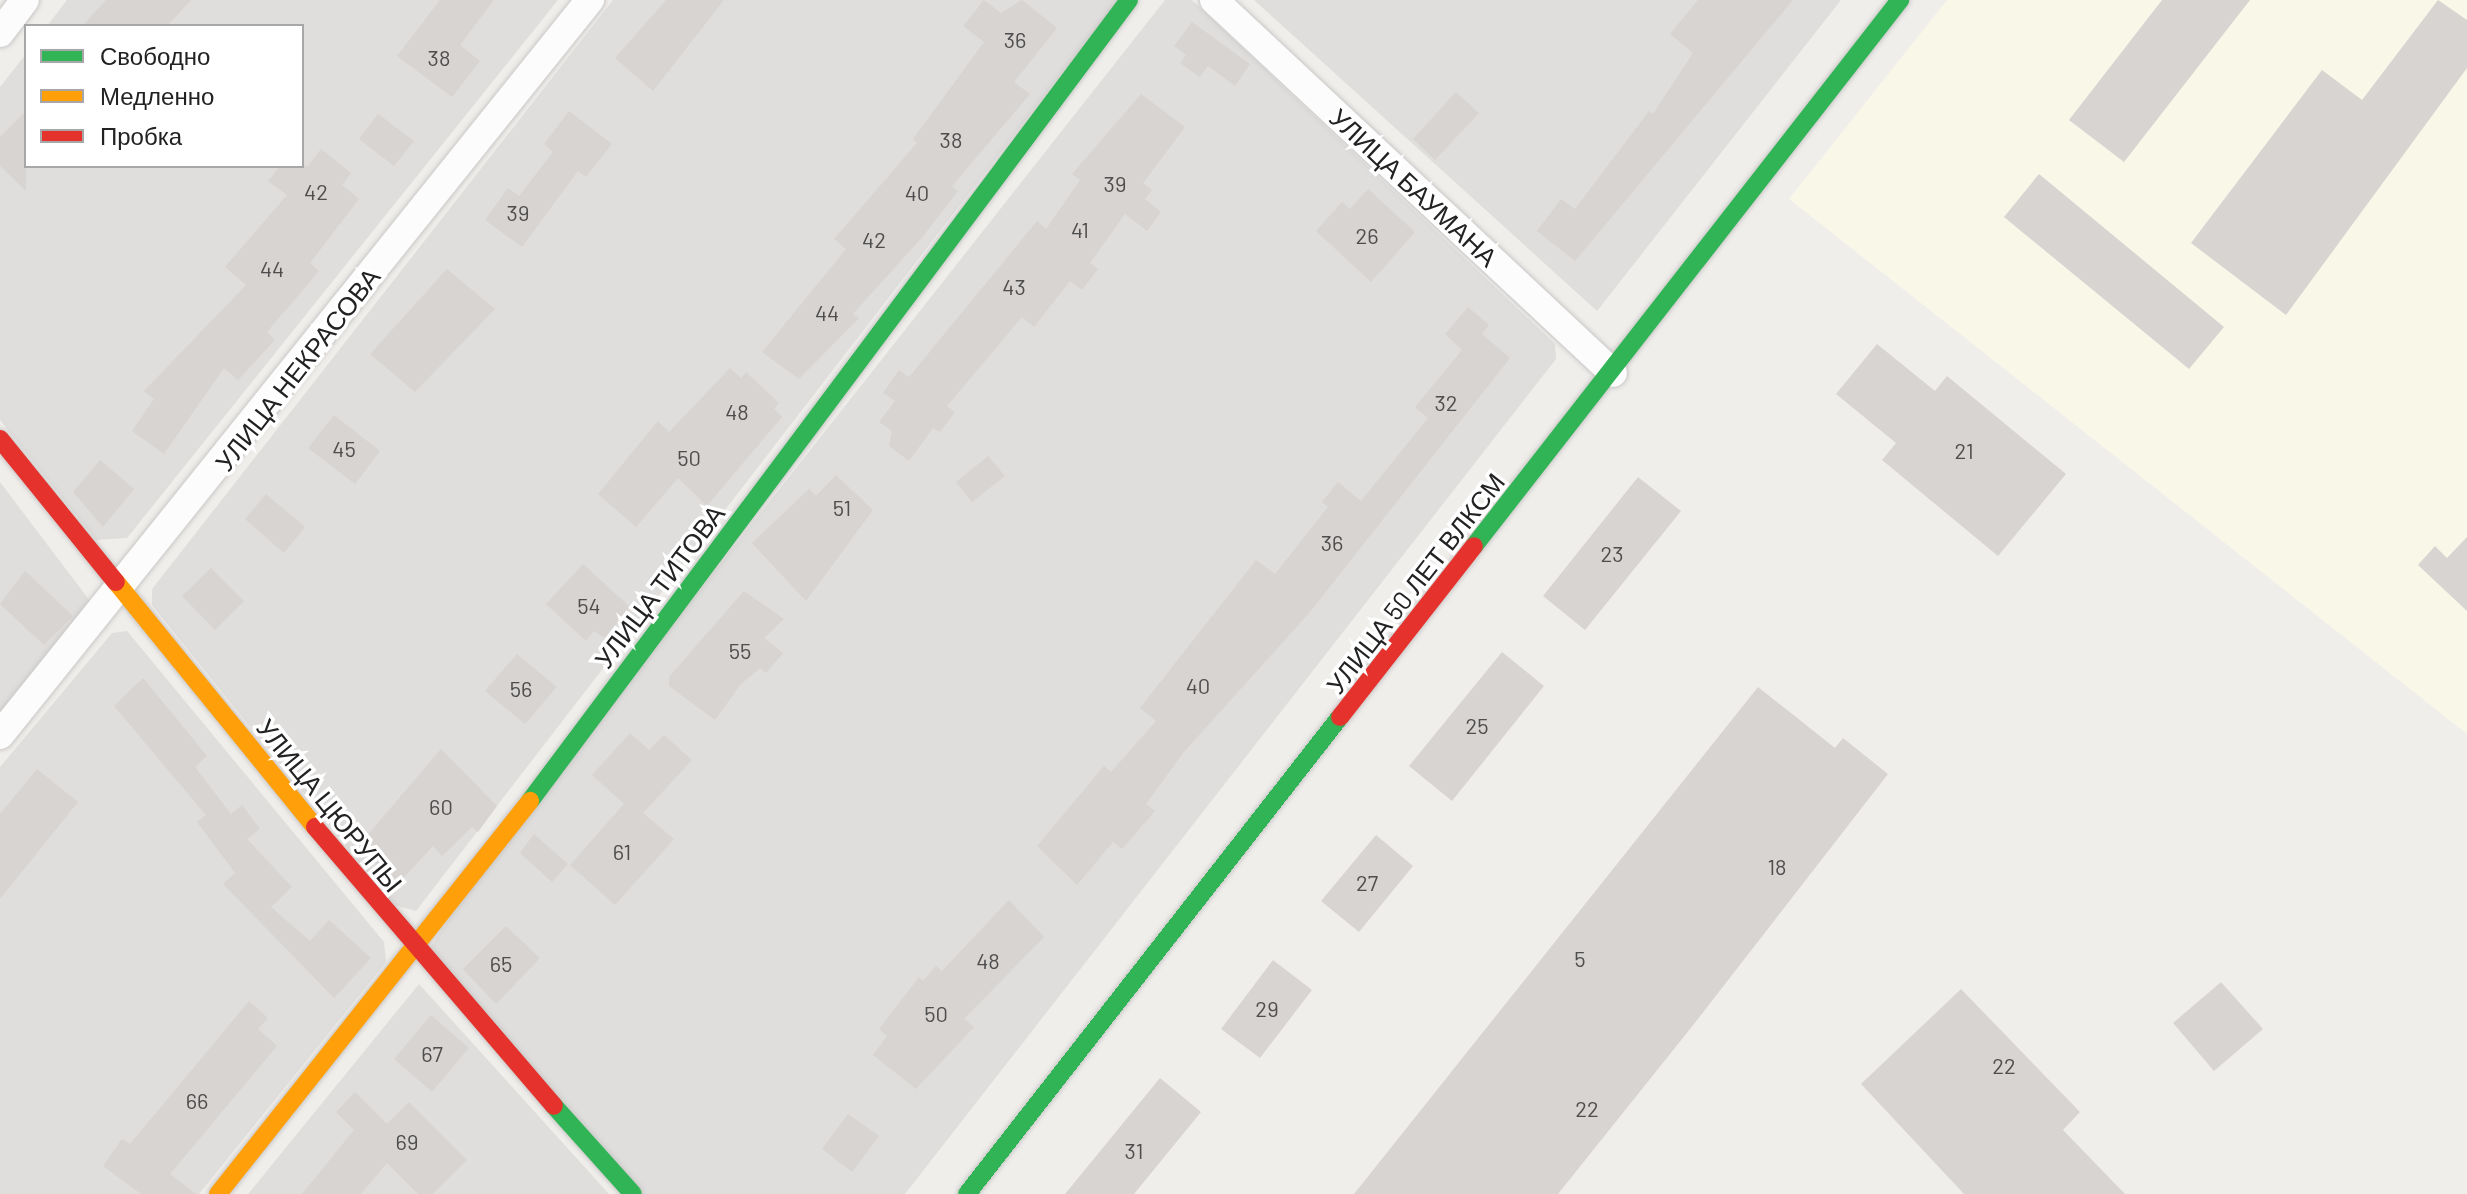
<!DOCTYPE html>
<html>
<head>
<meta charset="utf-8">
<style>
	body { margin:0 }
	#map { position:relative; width:2467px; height:1194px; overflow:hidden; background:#f0eeeb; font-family:Barlow,sans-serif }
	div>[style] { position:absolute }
	.residential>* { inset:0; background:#dfdedc }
	.education>* { inset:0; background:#f8f7e8 }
	.building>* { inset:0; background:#d7d4d2 }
	.roads { filter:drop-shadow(0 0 2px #c9c8c7) drop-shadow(0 0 2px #c9c8c7) }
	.street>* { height:28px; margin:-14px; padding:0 14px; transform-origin:14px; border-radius:14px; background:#fdfcfc }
	.fast>* { height:18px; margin:-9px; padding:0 9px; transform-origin:9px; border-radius:9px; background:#30b455 }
	.slow>* { height:18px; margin:-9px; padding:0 9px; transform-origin:9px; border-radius:9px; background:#ff9f0a }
	.jam>* { height:18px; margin:-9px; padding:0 9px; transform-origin:9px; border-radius:9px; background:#e5322d }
	span { translate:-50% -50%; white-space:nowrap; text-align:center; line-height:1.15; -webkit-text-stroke:7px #fff; paint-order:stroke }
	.number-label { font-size:22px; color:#4f4e4e }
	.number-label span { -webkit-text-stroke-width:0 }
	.street-label { font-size:26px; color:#222 }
	.legend { position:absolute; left:24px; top:24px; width:280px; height:144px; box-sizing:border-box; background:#fff; border:2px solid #a7a7a7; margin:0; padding:10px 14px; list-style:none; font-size:24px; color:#222 }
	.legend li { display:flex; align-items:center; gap:16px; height:40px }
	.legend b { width:40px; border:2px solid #a7a7a7 }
</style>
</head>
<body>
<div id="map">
	<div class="residential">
		<div style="clip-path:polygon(67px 0,558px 0,127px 538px,96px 540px,0 420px,0 87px,26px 54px,26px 166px,302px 166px,302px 26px,47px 26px)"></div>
		<div style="clip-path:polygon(613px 0,1118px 0,416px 911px,394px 905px,152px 605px,152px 589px)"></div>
		<div style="clip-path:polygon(1165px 0,1192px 0,1555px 344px,1556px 359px,905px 1194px,640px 1194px,428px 951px,492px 854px)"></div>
		<div style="clip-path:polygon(1254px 0,1841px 0,1597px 311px)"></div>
		<div style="clip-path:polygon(0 482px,93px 605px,0 713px)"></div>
		<div style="clip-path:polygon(127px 631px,384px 942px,386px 962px,199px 1194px,0 1194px,0 767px,112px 633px)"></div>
		<div style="clip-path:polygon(419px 984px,609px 1194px,248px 1194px)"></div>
	</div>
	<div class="education">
		<div style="clip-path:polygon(1947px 0,2467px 0,2467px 734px,1789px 199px)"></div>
	</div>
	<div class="building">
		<div style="clip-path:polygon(106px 0,191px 0,167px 26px,82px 26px)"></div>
		<div style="clip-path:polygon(440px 0,494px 0,460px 45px,480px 61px,452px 97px,397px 56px)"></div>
		<div style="clip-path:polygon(666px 0,724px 0,653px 91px,615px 58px)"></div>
		<div style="clip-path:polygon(984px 0,1001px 13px,1022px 0,1057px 28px,1014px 82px,1030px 94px,952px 186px,958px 191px,924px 235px,853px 314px,859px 318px,799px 379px,762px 352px,846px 249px,834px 239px,917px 143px,913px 139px,984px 42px,963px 26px)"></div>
		<div style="clip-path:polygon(1698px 0,1793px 0,1575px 261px,1537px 231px,1561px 199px,1575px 209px,1649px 111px,1653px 114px,1693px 53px,1670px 34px)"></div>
		<div style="clip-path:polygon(2162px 0,2250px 0,2124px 162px,2069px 120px)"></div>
		<div style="clip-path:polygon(2438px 0,2467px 20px,2467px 68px,2286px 315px,2191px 243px,2322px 70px,2362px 100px)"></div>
		<div style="clip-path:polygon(1192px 22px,1250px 64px,1235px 86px,1208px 66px,1200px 77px,1180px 63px,1186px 55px,1174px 46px)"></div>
		<div style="clip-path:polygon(1456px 92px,1479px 113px,1435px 160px,1413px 139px)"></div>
		<div style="clip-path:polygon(1141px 94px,1185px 127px,1143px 183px,1152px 190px,1145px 199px,1161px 212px,1147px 231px,1125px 214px,1090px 263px,1098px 269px,1082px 290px,1070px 281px,1034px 327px,1022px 317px,947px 406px,955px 412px,940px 432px,933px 428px,909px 461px,889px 446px,892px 431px,879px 422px,895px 401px,883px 393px,899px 370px,909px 377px,1037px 221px,1046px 229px,1080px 180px,1072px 174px)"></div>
		<div style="clip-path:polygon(26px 111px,26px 191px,0 166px,0 137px)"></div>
		<div style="clip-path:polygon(569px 111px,612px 144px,586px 177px,578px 171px,522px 247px,485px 220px,508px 188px,519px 196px,553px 152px,544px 144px)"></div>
		<div style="clip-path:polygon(378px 114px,414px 141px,394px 166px,359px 139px)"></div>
		<div style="clip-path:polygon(321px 149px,351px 173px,342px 185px,359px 199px,310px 263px,319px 271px,267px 332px,275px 340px,238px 380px,224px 368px,164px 454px,132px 431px,154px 399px,144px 391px,246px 285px,225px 267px,287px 195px,268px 181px,280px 166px,308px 166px)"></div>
		<div style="clip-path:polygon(2039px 174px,2224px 327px,2189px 369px,2004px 217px)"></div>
		<div style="clip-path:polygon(1368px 189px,1415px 232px,1371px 282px,1316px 231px,1342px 202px,1350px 209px)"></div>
		<div style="clip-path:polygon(447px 269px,495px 309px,415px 392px,370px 354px)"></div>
		<div style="clip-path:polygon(1468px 307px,1489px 325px,1482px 334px,1510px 358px,1310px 612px,1183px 753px,1146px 804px,1155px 811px,1122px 849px,1113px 842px,1077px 885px,1037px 846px,1104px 766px,1111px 772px,1156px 721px,1140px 708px,1256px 560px,1275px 574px,1328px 507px,1322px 502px,1338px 482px,1361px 501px,1428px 418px,1415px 407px,1462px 350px,1445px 334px)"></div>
		<div style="clip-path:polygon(1877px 344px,1935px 391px,1947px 376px,2066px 474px,1998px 556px,1882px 460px,1896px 443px,1836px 394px)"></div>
		<div style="clip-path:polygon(730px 368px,741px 378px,746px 372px,779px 403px,774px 409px,782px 417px,707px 506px,678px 478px,636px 527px,598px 494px,658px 421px,669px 432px)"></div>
		<div style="clip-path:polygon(334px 415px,380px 451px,355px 484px,308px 448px)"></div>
		<div style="clip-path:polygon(988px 456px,1005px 476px,972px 502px,956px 482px)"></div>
		<div style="clip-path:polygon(100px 460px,134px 489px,103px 527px,73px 492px)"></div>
		<div style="clip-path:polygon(836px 475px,873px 510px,806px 601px,752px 543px,809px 489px,816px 496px)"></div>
		<div style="clip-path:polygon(1638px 477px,1681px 511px,1585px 630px,1543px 596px)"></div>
		<div style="clip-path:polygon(266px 494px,305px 527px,284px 553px,245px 519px)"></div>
		<div style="clip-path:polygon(2467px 537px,2467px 611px,2418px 565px,2435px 546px,2447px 558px)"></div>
		<div style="clip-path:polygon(583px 564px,631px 608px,604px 638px,594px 631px,586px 641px,546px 604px)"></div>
		<div style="clip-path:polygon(211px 568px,244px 601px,215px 630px,182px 596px)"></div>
		<div style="clip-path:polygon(25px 571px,73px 616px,44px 645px,0 604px)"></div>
		<div style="clip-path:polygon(744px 591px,784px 619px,764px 638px,783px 653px,766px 673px,760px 668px,741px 684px,715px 720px,669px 686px,669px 677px)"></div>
		<div style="clip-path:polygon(1502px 652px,1544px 686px,1452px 801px,1409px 766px)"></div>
		<div style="clip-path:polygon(517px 654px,557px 687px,525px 724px,485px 691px)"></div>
		<div style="clip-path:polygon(143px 678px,207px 756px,195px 767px,231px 814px,242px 805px,260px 829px,247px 839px,292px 887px,271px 907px,310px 941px,329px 920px,371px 958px,334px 998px,223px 884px,235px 873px,197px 822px,206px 815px,114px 706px)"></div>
		<div style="clip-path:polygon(1758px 687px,1835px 748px,1843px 738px,1888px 774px,1694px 1024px,1558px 1194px,1354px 1194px)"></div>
		<div style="clip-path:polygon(630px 733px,649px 750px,664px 735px,692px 760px,643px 813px,674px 839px,615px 905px,570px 865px,624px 804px,592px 775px)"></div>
		<div style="clip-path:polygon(441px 749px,497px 806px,478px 832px,472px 827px,442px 856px,433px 846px,395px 887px,359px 845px)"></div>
		<div style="clip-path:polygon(37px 769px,78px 802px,0 899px,0 814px)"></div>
		<div style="clip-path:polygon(534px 834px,568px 864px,552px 882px,520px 853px)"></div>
		<div style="clip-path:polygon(1376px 835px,1413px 866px,1359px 932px,1321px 901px)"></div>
		<div style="clip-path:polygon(1009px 900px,1044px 937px,964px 1019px,974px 1027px,916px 1089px,873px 1055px,887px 1036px,879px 1029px,919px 977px,923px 981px,936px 966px,942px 971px)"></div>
		<div style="clip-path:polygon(506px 926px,540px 958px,496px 1004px,463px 969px)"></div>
		<div style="clip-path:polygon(1273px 960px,1312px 990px,1260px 1058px,1221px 1029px)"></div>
		<div style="clip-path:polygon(2221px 982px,2263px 1029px,2214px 1071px,2173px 1023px)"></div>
		<div style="clip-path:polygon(1961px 989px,2080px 1112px,2063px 1130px,2125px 1194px,1964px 1194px,1861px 1084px)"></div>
		<div style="clip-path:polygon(249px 1001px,268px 1018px,258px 1029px,277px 1046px,170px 1174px,196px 1194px,141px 1194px,103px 1166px,122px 1139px,130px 1144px)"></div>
		<div style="clip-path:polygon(431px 1015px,469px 1048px,432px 1092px,394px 1059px)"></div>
		<div style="clip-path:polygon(1160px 1078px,1201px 1112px,1134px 1194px,1065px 1194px)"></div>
		<div style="clip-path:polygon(355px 1092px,387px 1124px,409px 1102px,467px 1160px,433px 1194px,418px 1194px,387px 1163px,361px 1194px,302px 1194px,354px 1130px,336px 1112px)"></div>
		<div style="clip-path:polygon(848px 1114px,879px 1136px,852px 1172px,822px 1149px)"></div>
	</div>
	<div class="roads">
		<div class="street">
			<div style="left:1214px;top:0;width:546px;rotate:43.07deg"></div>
			<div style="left:0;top:33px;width:41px;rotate:-52.9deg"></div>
			<div style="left:0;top:735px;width:943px;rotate:-51.25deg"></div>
		</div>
		<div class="fast">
			<div style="left:1474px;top:546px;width:693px;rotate:-52.04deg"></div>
			<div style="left:530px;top:801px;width:1000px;rotate:-53.21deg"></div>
			<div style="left:554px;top:1106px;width:118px;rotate:48.1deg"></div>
			<div style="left:967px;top:1194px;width:606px;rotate:-51.98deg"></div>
		</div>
		<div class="slow">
			<div style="left:116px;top:582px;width:316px;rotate:50.9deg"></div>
			<div style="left:218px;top:1194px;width:502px;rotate:-51.55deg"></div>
		</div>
		<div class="jam">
			<div style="left:0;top:439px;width:184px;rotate:51deg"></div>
			<div style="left:1340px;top:717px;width:217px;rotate:-51.9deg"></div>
			<div style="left:315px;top:827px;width:367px;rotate:49.4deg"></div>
		</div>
	</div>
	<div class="number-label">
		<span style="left:1015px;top:40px">36</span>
		<span style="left:439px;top:58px">38</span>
		<span style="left:951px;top:140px">38</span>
		<span style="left:1115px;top:184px">39</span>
		<span style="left:316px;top:192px">42</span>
		<span style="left:917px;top:193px">40</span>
		<span style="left:518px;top:213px">39</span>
		<span style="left:1080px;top:230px">41</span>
		<span style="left:1367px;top:236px">26</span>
		<span style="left:874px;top:240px">42</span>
		<span style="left:272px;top:269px">44</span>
		<span style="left:1014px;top:287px">43</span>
		<span style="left:827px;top:313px">44</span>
		<span style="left:1446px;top:403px">32</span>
		<span style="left:737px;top:412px">48</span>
		<span style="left:344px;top:449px">45</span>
		<span style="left:1964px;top:451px">21</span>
		<span style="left:689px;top:458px">50</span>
		<span style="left:842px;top:508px">51</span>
		<span style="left:1332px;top:543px">36</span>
		<span style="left:1612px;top:554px">23</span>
		<span style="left:589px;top:606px">54</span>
		<span style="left:740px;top:651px">55</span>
		<span style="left:1198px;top:686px">40</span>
		<span style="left:521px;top:689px">56</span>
		<span style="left:1477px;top:726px">25</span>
		<span style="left:441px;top:807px">60</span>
		<span style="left:622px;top:852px">61</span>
		<span style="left:1777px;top:867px">18</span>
		<span style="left:1367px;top:883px">27</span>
		<span style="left:1580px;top:959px">5</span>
		<span style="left:988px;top:961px">48</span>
		<span style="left:501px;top:964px">65</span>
		<span style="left:1267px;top:1009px">29</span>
		<span style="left:936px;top:1014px">50</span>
		<span style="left:432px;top:1054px">67</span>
		<span style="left:2004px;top:1066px">22</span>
		<span style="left:197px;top:1101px">66</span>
		<span style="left:1587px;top:1109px">22</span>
		<span style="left:407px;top:1142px">69</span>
		<span style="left:1134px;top:1151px">31</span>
	</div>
	<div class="street-label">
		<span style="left:1414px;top:187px;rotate:43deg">УЛИЦА БАУМАНА</span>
		<span style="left:297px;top:369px;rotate:-52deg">УЛИЦА НЕКРАСОВА</span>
		<span style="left:1415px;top:583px;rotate:-52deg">УЛИЦА 50 ЛЕТ ВЛКСМ</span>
		<span style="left:659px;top:586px;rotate:-53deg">УЛИЦА ТИТОВА</span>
		<span style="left:330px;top:805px;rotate:51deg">УЛИЦА ЦЮРУПЫ</span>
	</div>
	<ul class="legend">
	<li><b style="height:10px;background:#30b455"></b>Свободно</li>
	<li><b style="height:10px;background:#ff9f0a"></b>Медленно</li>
	<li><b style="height:10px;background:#e5322d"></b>Пробка</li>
	</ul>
</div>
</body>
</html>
